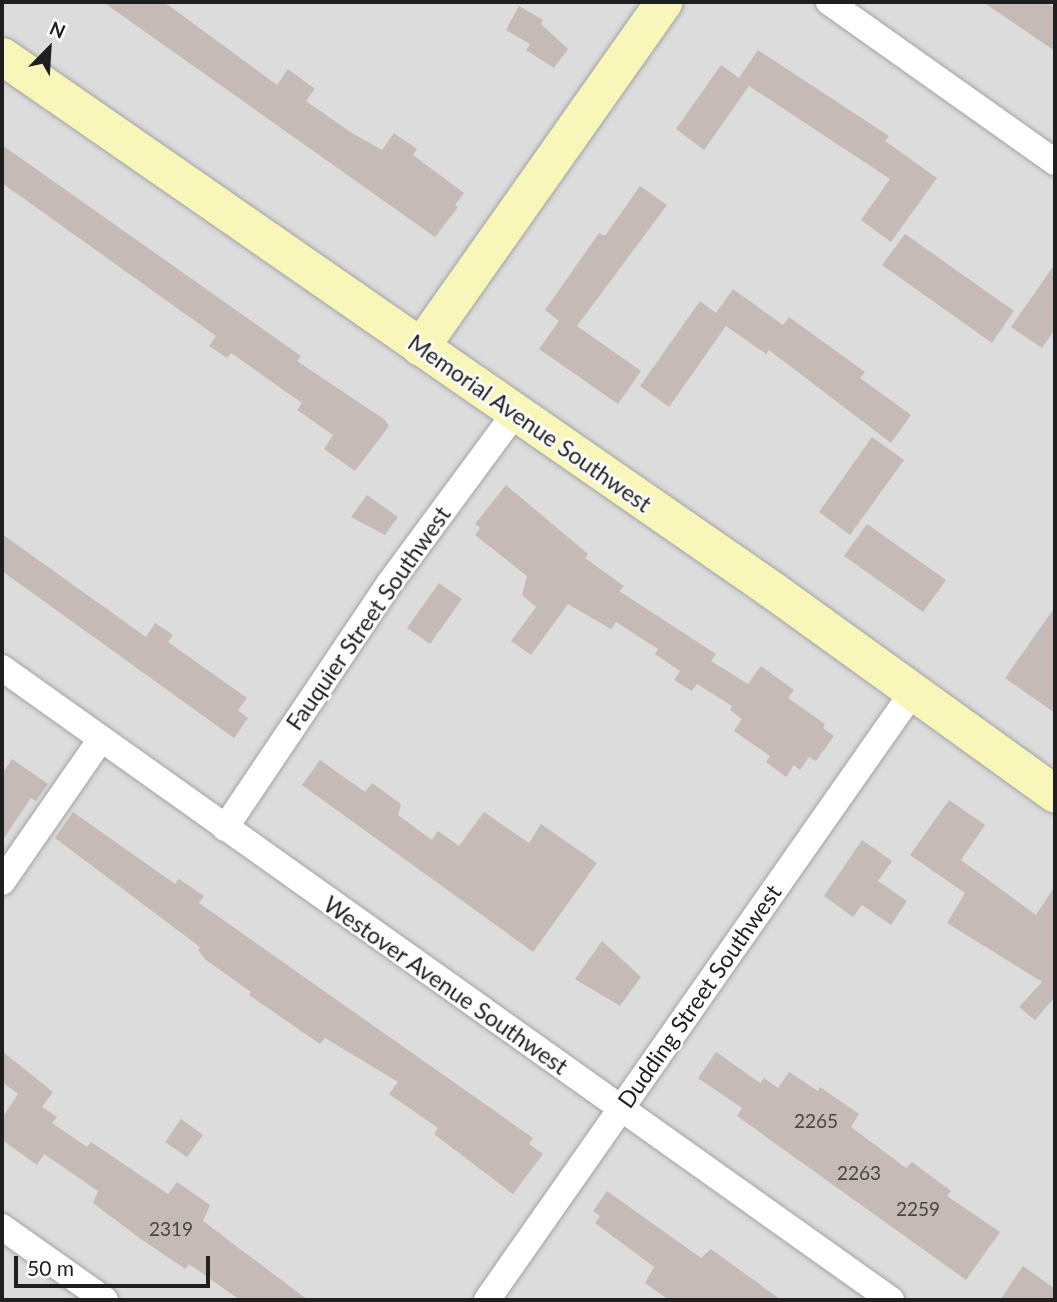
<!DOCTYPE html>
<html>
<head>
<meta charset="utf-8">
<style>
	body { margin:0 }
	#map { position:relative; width:1057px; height:1302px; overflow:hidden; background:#f0ebe5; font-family:Lato,sans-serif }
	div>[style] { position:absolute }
	.residential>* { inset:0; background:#dddcdc }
	.building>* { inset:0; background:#c5bab5 }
	.roads { filter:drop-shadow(0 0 2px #a3a3a3) drop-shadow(0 0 2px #a3a3a3) }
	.street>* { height:26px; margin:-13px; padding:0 13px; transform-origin:13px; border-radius:13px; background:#fff }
	.secondary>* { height:37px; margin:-18.5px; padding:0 18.5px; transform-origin:18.5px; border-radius:18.5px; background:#f9f6ba }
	span { translate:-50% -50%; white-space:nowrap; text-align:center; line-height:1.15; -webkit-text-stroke:5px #fff; paint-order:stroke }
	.number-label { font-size:19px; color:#484644 }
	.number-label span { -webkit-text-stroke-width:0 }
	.street-label { font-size:23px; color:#1f1f1f }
	.frame { position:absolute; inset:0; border:4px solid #1f1f1f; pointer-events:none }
	.north { position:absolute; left:14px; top:14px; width:70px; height:70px; -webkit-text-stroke:5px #fff; paint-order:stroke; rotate:24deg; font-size:19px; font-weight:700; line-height:28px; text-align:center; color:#1f1f1f }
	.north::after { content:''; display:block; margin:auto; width:24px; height:32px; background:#1f1f1f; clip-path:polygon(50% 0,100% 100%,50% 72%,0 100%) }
	.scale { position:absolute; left:14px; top:1256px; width:196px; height:32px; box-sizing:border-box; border:4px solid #1f1f1f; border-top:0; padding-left:9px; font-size:21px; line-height:24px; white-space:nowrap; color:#1f1f1f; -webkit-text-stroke:5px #fff; paint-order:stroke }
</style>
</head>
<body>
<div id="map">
	<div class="residential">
		<div style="clip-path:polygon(2px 2px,1055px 2px,1055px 1300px,2px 1300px)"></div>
	</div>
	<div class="building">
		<div style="clip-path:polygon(103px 2px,164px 2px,277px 85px,288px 69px,315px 89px,306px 101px,352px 133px,382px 150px,394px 133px,417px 149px,413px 155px,464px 193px,455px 205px,458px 207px,435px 237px)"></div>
		<div style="clip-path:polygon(983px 2px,1046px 2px,1055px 8px,1055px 51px)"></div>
		<div style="clip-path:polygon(519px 6px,543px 20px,541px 24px,568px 49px,554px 68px,526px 50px,530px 44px,506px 30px)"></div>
		<div style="clip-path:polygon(758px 50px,889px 136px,885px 141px,937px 178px,891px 242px,861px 220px,890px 179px,749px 86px,704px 150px,676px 129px,721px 65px,739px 78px)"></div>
		<div style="clip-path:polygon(2px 145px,301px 356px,297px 361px,385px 420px,389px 426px,355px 471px,324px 449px,333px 435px,297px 410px,302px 403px,231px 353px,227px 358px,209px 346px,216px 336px,2px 183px)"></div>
		<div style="clip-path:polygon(640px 186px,667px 205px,577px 326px,641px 371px,618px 404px,539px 349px,559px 321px,545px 310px,599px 233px,605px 236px)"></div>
		<div style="clip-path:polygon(905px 234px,1014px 311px,992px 343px,882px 265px)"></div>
		<div style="clip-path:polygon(1055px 264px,1055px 329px,1042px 348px,1011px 327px)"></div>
		<div style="clip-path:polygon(733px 289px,783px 325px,789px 317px,865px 372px,860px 378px,911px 415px,891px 443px,769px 350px,766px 354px,726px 326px,669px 407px,640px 386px,700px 301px,716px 313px)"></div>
		<div style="clip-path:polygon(872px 437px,904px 460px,850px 535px,819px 512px)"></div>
		<div style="clip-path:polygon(506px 485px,588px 554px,585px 558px,624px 586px,619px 591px,716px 654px,711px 661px,748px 684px,761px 666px,794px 690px,788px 698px,825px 724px,823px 728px,834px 736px,816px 761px,809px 757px,800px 770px,794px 765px,786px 777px,766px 762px,770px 756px,734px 731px,742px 719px,730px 710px,732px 706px,697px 684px,692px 691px,674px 680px,680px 671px,655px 654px,658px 649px,616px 622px,611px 629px,568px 604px,531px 655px,511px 641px,536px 607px,522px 595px,527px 576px,475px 535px,480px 528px,475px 524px)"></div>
		<div style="clip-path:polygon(367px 495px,398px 517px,385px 535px,351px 517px)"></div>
		<div style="clip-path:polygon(867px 524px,946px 580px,923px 612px,844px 556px)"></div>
		<div style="clip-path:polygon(2px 534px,146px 637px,155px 623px,173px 635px,168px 642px,247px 698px,238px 710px,248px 718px,234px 738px,2px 571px)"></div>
		<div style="clip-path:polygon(439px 583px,462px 599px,430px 644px,407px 628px)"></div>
		<div style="clip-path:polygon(1055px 607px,1055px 713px,1005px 678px)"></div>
		<div style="clip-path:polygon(12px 759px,48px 784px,36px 801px,31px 798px,2px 841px,2px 774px)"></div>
		<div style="clip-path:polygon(320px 760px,365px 792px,372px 783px,401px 804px,398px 815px,432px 840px,438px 831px,459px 846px,484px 812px,529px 843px,541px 824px,597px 863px,533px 952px,302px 785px)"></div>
		<div style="clip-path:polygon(949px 800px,985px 825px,961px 860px,1036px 915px,1055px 886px,1055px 997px,1035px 1020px,1019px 1007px,1042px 982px,947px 923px,965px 893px,910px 855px)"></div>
		<div style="clip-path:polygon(73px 812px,175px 884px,179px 879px,204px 896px,199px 903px,533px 1138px,529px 1144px,543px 1154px,513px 1194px,434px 1134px,438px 1128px,389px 1094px,398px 1082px,325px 1038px,320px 1044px,249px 995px,251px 992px,206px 960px,198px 950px,200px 947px,55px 838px)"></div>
		<div style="clip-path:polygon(862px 840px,892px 861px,878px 881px,907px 901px,891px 925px,862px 905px,853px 917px,824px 896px)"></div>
		<div style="clip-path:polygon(602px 941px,641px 977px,620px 1006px,575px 979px)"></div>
		<div style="clip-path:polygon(2px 1051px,53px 1092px,42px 1107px,57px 1117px,52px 1123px,87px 1147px,91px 1142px,168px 1194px,177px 1182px,210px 1205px,203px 1221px,308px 1300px,240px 1300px,189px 1264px,185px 1269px,141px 1239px,93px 1203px,98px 1191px,44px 1154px,37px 1165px,2px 1140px,2px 1118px,18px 1094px,2px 1082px)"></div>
		<div style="clip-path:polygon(716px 1052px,760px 1083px,764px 1078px,778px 1088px,789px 1072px,818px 1091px,820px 1087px,859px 1114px,851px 1127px,906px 1168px,912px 1162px,951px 1191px,947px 1196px,1000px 1232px,966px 1280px,737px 1116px,742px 1108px,698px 1078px)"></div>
		<div style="clip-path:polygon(181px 1119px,203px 1135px,187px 1157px,165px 1142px)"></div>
		<div style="clip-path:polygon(607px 1191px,701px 1258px,711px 1249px,781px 1300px,669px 1300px,645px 1283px,654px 1267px,595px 1223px,600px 1216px,593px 1211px)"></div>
		<div style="clip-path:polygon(1023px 1266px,1055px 1289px,1055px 1300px,1000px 1300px)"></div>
	</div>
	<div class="roads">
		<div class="street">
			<div style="left:829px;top:2px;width:277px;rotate:35.3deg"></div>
			<div style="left:2px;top:668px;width:1091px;rotate:35.41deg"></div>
			<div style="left:225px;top:828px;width:294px;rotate:-56.1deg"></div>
			<div style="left:389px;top:584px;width:214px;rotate:-53.6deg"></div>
			<div style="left:2px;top:882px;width:174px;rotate:-55.3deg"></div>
			<div style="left:2px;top:1227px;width:126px;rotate:35.3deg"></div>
			<div style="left:487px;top:1300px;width:741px;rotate:-55deg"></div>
		</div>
		<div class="secondary">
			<div style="left:2px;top:56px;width:936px;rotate:34.73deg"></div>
			<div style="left:771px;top:589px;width:350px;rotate:35.8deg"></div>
			<div style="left:420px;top:347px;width:422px;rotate:-54.8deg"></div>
		</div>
	</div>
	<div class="number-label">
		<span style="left:816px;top:1121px">2265</span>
		<span style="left:859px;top:1173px">2263</span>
		<span style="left:918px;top:1209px">2259</span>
		<span style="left:171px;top:1229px">2319</span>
	</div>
	<div class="street-label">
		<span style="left:530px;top:423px;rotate:35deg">Memorial Avenue Southwest</span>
		<span style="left:368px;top:618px;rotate:-55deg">Fauquier Street Southwest</span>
		<span style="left:446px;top:985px;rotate:35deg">Westover Avenue Southwest</span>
		<span style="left:699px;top:996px;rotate:-55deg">Dudding Street Southwest</span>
	</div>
	<div class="frame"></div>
	<div class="north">N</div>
	<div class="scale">50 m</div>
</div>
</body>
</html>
